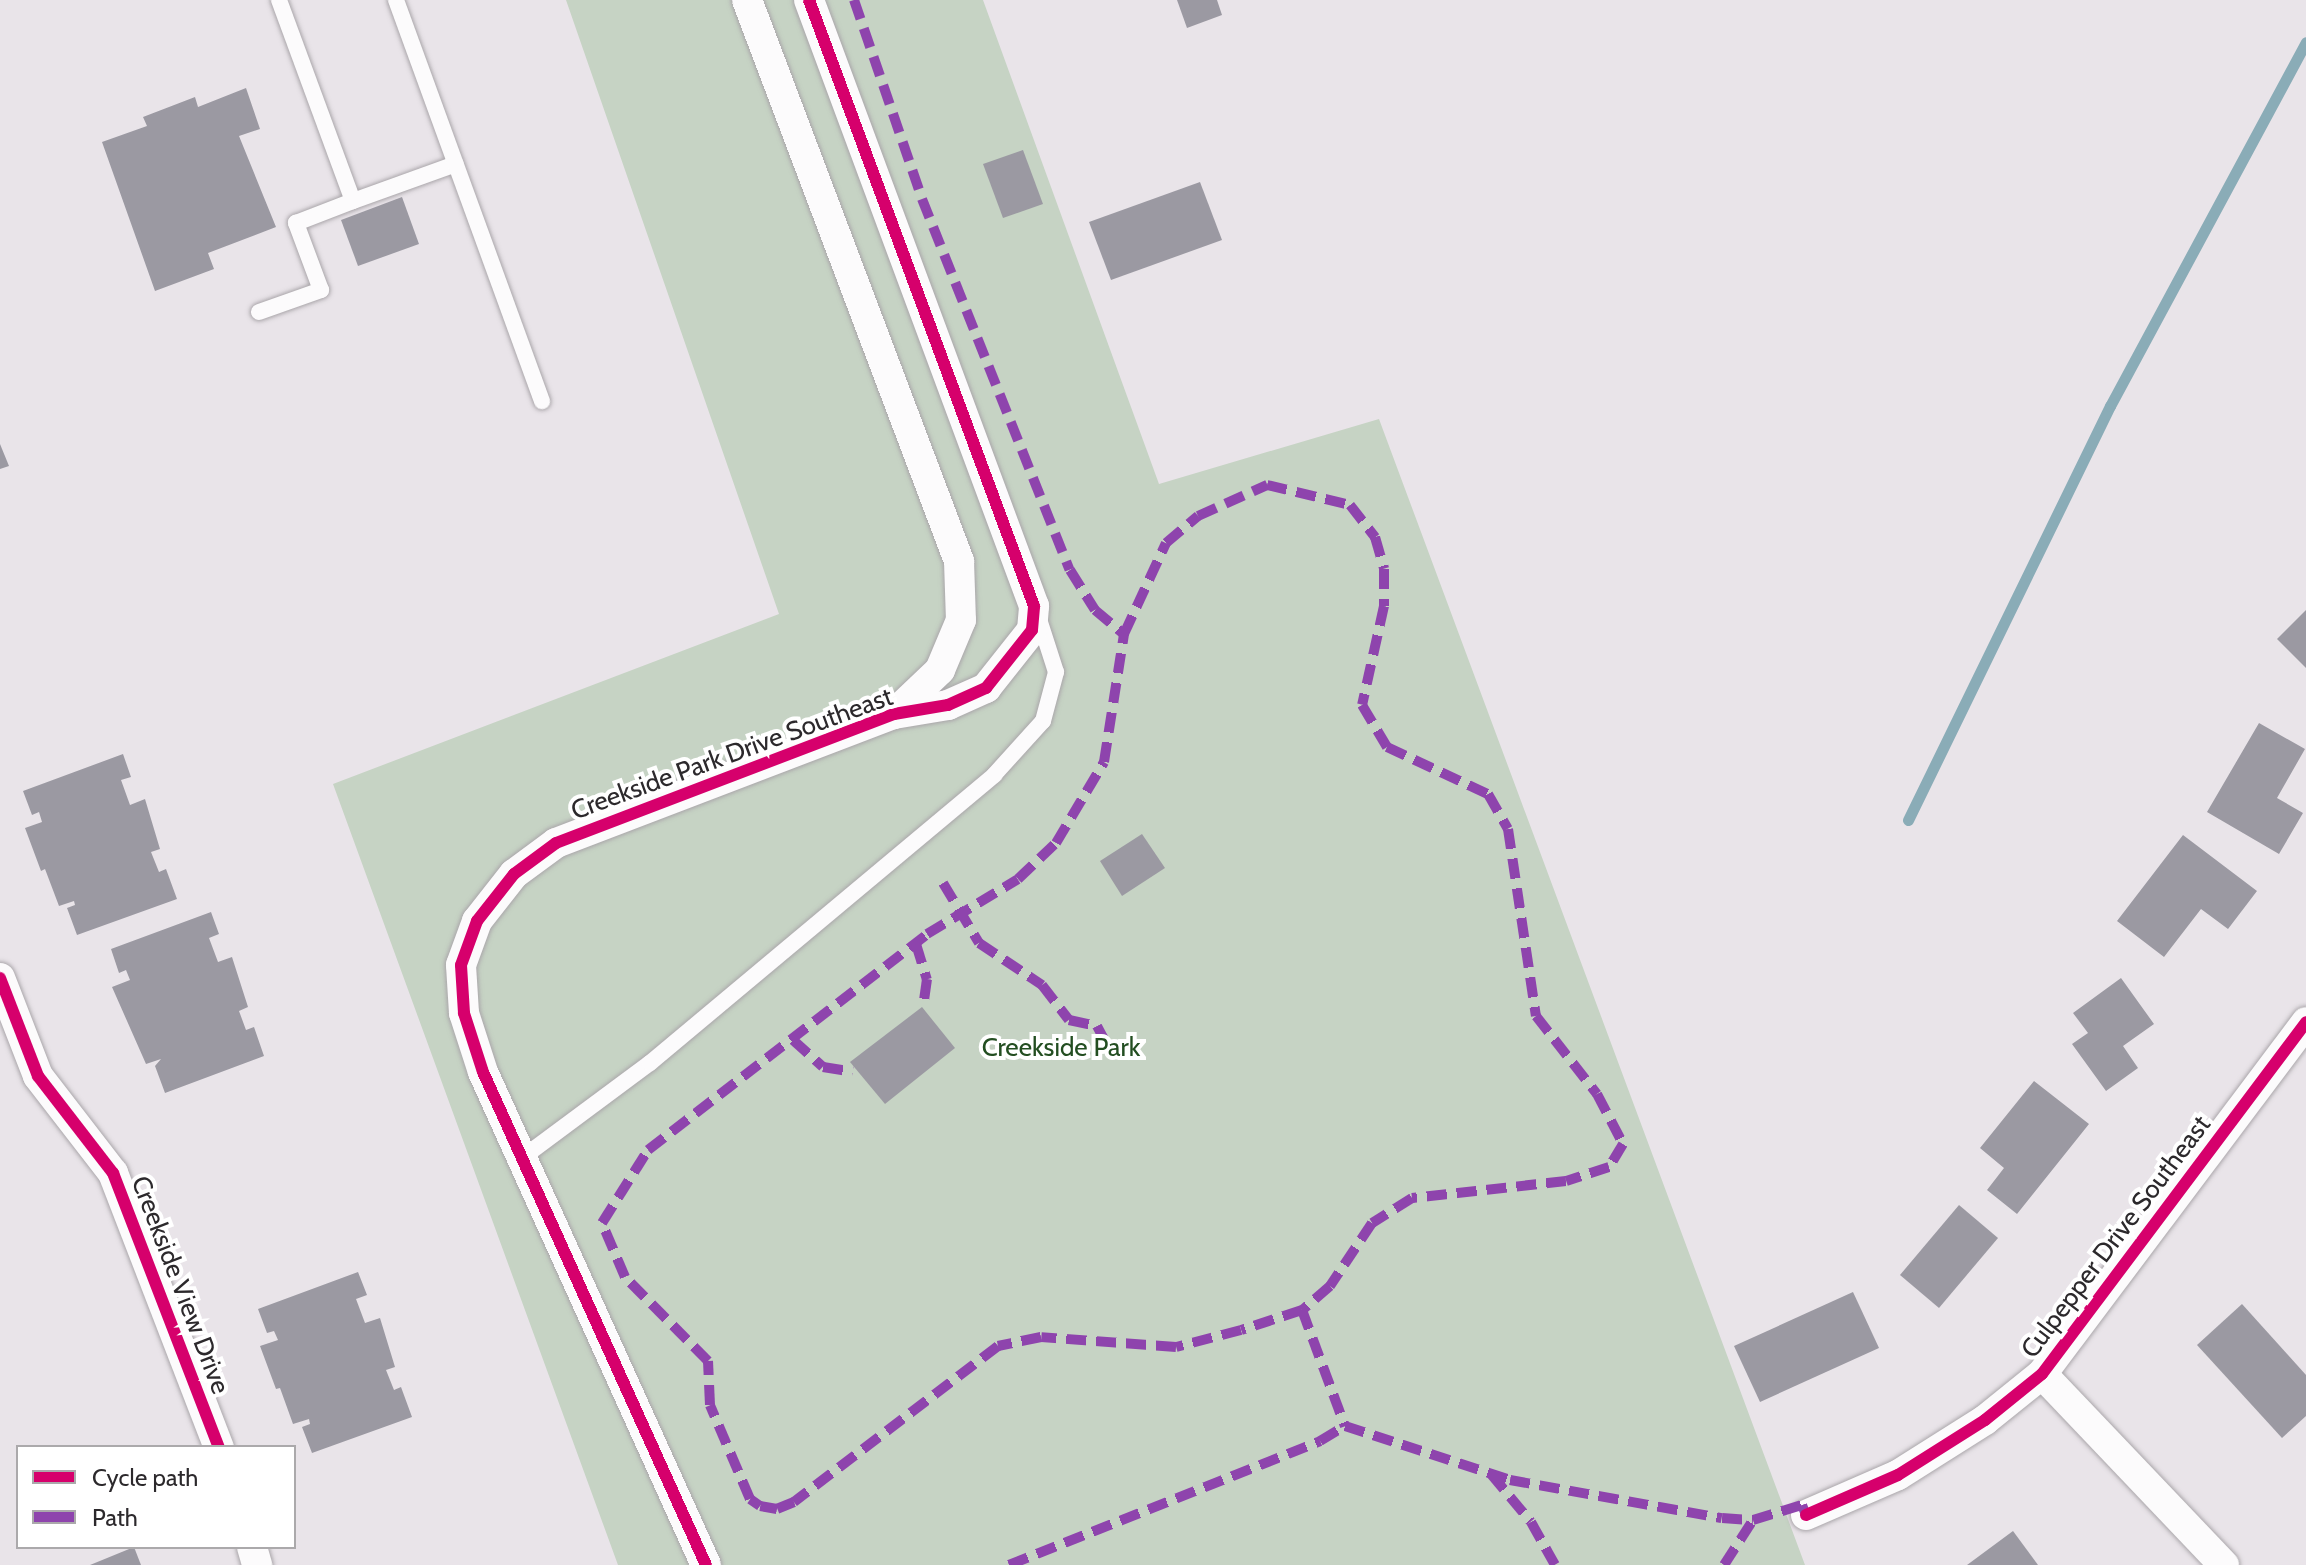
<!DOCTYPE html>
<html>
<head>
<meta charset="utf-8">
<style>
	body { margin:0 }
	#map { position:relative; width:2306px; height:1565px; overflow:hidden; background:#e9e4e9; font-family:Cabin,sans-serif }
	div>[style] { position:absolute }
	.green>* { inset:0; background:#c6d3c4 }
	.stream>* { height:11px; margin:-5.5px; padding:0 5.5px; transform-origin:5.5px; border-radius:5.5px; background:#8aacb7 }
	.building>* { inset:0; background:#9b99a2 }
	.roads { filter:drop-shadow(0 0 2px #aaa6aa) drop-shadow(0 0 2px #aaa6aa) }
	.lane>* { height:16px; margin:-8px; padding:0 8px; transform-origin:8px; border-radius:8px; background:#fcfbfc }
	.street>* { height:30px; margin:-15px; padding:0 15px; transform-origin:15px; border-radius:15px; background:#fcfbfc }
	.quiet>* { height:10px; margin-top:-5px; transform-origin:0; background:repeating-linear-gradient(90deg,#8e44ad 0 20px,transparent 0 30px) }
	.cycleway>* { height:12px; margin:-6px; padding:0 6px; transform-origin:6px; border-radius:6px; background:#d6006c }
	span { translate:-50% -50%; white-space:nowrap; text-align:center; line-height:1.15; -webkit-text-stroke:8px #fff; paint-order:stroke }
	.street-label { font-size:26px; color:#2c292c }
	.park-label { font-size:26px; color:#234e21 }
	.legend { position:absolute; left:16px; top:1445px; width:280px; height:104px; box-sizing:border-box; background:#fff; border:2px solid #aba9ab; margin:0; padding:10px 14px; list-style:none; font-size:24px; color:#2c292c }
	.legend li { display:flex; align-items:center; gap:16px; height:40px }
	.legend b { width:40px; border:2px solid #aba9ab }
</style>
</head>
<body>
<div id="map">
	<div class="green">
		<div style="clip-path:polygon(566px 0,983px 0,1159px 484px,1379px 419px,1805px 1565px,618px 1565px,333px 784px,779px 614px)"></div>
	</div>
	<div class="stream">
		<div style="left:1908px;top:820px;width:461px;rotate:-64deg"></div>
		<div style="left:2110px;top:406px;width:413px;rotate:-61.7deg"></div>
	</div>
	<div class="building">
		<div style="clip-path:polygon(1177px 0,1217px 0,1222px 15px,1187px 28px)"></div>
		<div style="clip-path:polygon(246px 88px,260px 129px,239px 136px,276px 227px,208px 253px,214px 269px,155px 291px,102px 142px,147px 126px,143px 117px,195px 97px,198px 107px)"></div>
		<div style="clip-path:polygon(1023px 150px,1043px 204px,1003px 218px,983px 164px)"></div>
		<div style="clip-path:polygon(1200px 182px,1222px 240px,1111px 280px,1089px 222px)"></div>
		<div style="clip-path:polygon(402px 197px,419px 244px,358px 266px,341px 220px)"></div>
		<div style="clip-path:polygon(0 444px,9px 466px,0 469px)"></div>
		<div style="clip-path:polygon(2306px 610px,2306px 668px,2277px 639px)"></div>
		<div style="clip-path:polygon(2259px 723px,2305px 749px,2277px 798px,2303px 813px,2279px 854px,2207px 812px)"></div>
		<div style="clip-path:polygon(123px 754px,131px 777px,121px 780px,130px 805px,145px 799px,160px 849px,151px 852px,159px 872px,166px 869px,177px 899px,77px 935px,67px 908px,75px 905px,74px 901px,59px 906px,45px 869px,41px 871px,25px 828px,42px 822px,39px 812px,32px 815px,23px 791px)"></div>
		<div style="clip-path:polygon(1142px 834px,1165px 868px,1122px 896px,1100px 861px)"></div>
		<div style="clip-path:polygon(2183px 835px,2257px 891px,2228px 929px,2201px 909px,2164px 957px,2117px 921px)"></div>
		<div style="clip-path:polygon(211px 912px,219px 934px,209px 938px,218px 962px,232px 957px,248px 1007px,239px 1011px,246px 1030px,254px 1027px,264px 1056px,165px 1093px,155px 1066px,161px 1059px,146px 1064px,112px 987px,130px 980px,126px 970px,119px 973px,111px 949px)"></div>
		<div style="clip-path:polygon(2121px 978px,2154px 1024px,2123px 1046px,2138px 1068px,2106px 1091px,2072px 1044px,2088px 1033px,2073px 1013px)"></div>
		<div style="clip-path:polygon(922px 1007px,955px 1048px,885px 1104px,850px 1062px)"></div>
		<div style="clip-path:polygon(2034px 1081px,2089px 1124px,2017px 1214px,1987px 1190px,2004px 1168px,1980px 1148px)"></div>
		<div style="clip-path:polygon(1959px 1205px,1998px 1238px,1939px 1308px,1900px 1275px)"></div>
		<div style="clip-path:polygon(358px 1272px,367px 1295px,356px 1299px,365px 1323px,380px 1318px,395px 1367px,386px 1370px,394px 1390px,401px 1387px,412px 1417px,312px 1453px,302px 1427px,310px 1424px,309px 1419px,293px 1424px,280px 1388px,276px 1389px,260px 1346px,278px 1340px,274px 1331px,267px 1333px,258px 1309px)"></div>
		<div style="clip-path:polygon(1853px 1292px,1879px 1348px,1760px 1402px,1734px 1346px)"></div>
		<div style="clip-path:polygon(2242px 1304px,2306px 1375px,2306px 1416px,2282px 1438px,2197px 1345px)"></div>
		<div style="clip-path:polygon(2013px 1531px,2038px 1565px,1967px 1565px)"></div>
		<div style="clip-path:polygon(134px 1547px,141px 1565px,90px 1565px)"></div>
	</div>
	<div class="roads">
		<div class="lane">
			<div style="left:279px;top:0;width:214px;rotate:69.8deg"></div>
			<div style="left:353px;top:201px;width:109px;rotate:-19.8deg"></div>
			<div style="left:396px;top:0;width:427px;rotate:70deg"></div>
			<div style="left:259px;top:312px;width:66px;rotate:-19.5deg"></div>
			<div style="left:321px;top:290px;width:72px;rotate:-110.5deg"></div>
			<div style="left:296px;top:223px;width:61px;rotate:-21.1deg"></div>
			<div style="left:522px;top:1158px;width:159px;rotate:-36.6deg"></div>
			<div style="left:650px;top:1063px;width:449px;rotate:-39.9deg"></div>
			<div style="left:994px;top:775px;width:73px;rotate:-47.8deg"></div>
			<div style="left:1043px;top:721px;width:51px;rotate:-75.1deg"></div>
			<div style="left:1056px;top:672px;width:59px;rotate:-107.8deg"></div>
		</div>
		<div class="street">
			<div style="left:747px;top:0;width:600px;rotate:69.3deg"></div>
			<div style="left:959px;top:561px;width:59px;rotate:88.1deg"></div>
			<div style="left:961px;top:620px;width:54px;rotate:112.8deg"></div>
			<div style="left:940px;top:670px;width:64px;rotate:136.3deg"></div>
			<div style="left:0;top:978px;width:105px;rotate:68.8deg"></div>
			<div style="left:38px;top:1076px;width:123px;rotate:52.3deg"></div>
			<div style="left:113px;top:1173px;width:294px;rotate:68.9deg"></div>
			<div style="left:2042px;top:1374px;width:264px;rotate:46.4deg"></div>
			<div style="left:1806px;top:1515px;width:100px;rotate:-23.5deg"></div>
			<div style="left:1898px;top:1475px;width:103px;rotate:-32.3deg"></div>
			<div style="left:1985px;top:1420px;width:73px;rotate:-38.9deg"></div>
			<div style="left:2042px;top:1374px;width:440px;rotate:-53.1deg"></div>
			<div style="left:252px;top:1547px;width:19px;rotate:74deg"></div>
			<div style="left:706px;top:1565px;width:541px;rotate:-114.34deg"></div>
			<div style="left:483px;top:1072px;width:62px;rotate:-107.9deg"></div>
			<div style="left:464px;top:1013px;width:48px;rotate:-93.6deg"></div>
			<div style="left:461px;top:965px;width:47px;rotate:-70deg"></div>
			<div style="left:477px;top:921px;width:60px;rotate:-51.8deg"></div>
			<div style="left:514px;top:874px;width:52px;rotate:-36.4deg"></div>
			<div style="left:556px;top:843px;width:362px;rotate:-20.9deg"></div>
			<div style="left:894px;top:714px;width:55px;rotate:-9.5deg"></div>
			<div style="left:948px;top:705px;width:42px;rotate:-24.1deg"></div>
			<div style="left:986px;top:688px;width:74px;rotate:-51.6deg"></div>
			<div style="left:1032px;top:630px;width:24px;rotate:-85deg"></div>
			<div style="left:1034px;top:606px;width:646px;rotate:-110.37deg"></div>
		</div>
	</div>
	<div class="quiet">
		<div style="left:854px;top:0;width:210px;rotate:71.1deg"></div>
		<div style="left:922px;top:199px;width:399px;rotate:68.3deg"></div>
		<div style="left:1070px;top:570px;width:47px;rotate:58deg"></div>
		<div style="left:1095px;top:610px;width:38px;rotate:40deg"></div>
		<div style="left:1267px;top:485px;width:85px;rotate:13.5deg"></div>
		<div style="left:1350px;top:505px;width:41px;rotate:52deg"></div>
		<div style="left:1375px;top:537px;width:33px;rotate:74deg"></div>
		<div style="left:1384px;top:569px;width:37px;rotate:90deg"></div>
		<div style="left:1384px;top:606px;width:101px;rotate:102.5deg"></div>
		<div style="left:1362px;top:705px;width:49px;rotate:59.2deg"></div>
		<div style="left:1387px;top:747px;width:111px;rotate:25deg"></div>
		<div style="left:1488px;top:794px;width:40px;rotate:60.3deg"></div>
		<div style="left:1508px;top:829px;width:189px;rotate:81.5deg"></div>
		<div style="left:1536px;top:1016px;width:99px;rotate:52deg"></div>
		<div style="left:1597px;top:1094px;width:56px;rotate:62.5deg"></div>
		<div style="left:1623px;top:1144px;width:27px;rotate:121deg"></div>
		<div style="left:1609px;top:1167px;width:45px;rotate:162deg"></div>
		<div style="left:1566px;top:1181px;width:155px;rotate:173.7deg"></div>
		<div style="left:1412px;top:1198px;width:47px;rotate:148deg"></div>
		<div style="left:1372px;top:1223px;width:76px;rotate:123.7deg"></div>
		<div style="left:1330px;top:1286px;width:37px;rotate:139deg"></div>
		<div style="left:1302px;top:1310px;width:64px;rotate:161.8deg"></div>
		<div style="left:1241px;top:1330px;width:67px;rotate:165.3deg"></div>
		<div style="left:1176px;top:1347px;width:135px;rotate:-175.8deg"></div>
		<div style="left:1041px;top:1337px;width:44px;rotate:168.2deg"></div>
		<div style="left:998px;top:1346px;width:257px;rotate:142.6deg"></div>
		<div style="left:794px;top:1502px;width:18px;rotate:158deg"></div>
		<div style="left:777px;top:1509px;width:17px;rotate:-170deg"></div>
		<div style="left:760px;top:1506px;width:12px;rotate:-145deg"></div>
		<div style="left:750px;top:1499px;width:102px;rotate:-113.1deg"></div>
		<div style="left:710px;top:1405px;width:44px;rotate:-92.6deg"></div>
		<div style="left:708px;top:1361px;width:118px;rotate:-134.7deg"></div>
		<div style="left:625px;top:1277px;width:59px;rotate:-113.1deg"></div>
		<div style="left:602px;top:1223px;width:86px;rotate:-57.8deg"></div>
		<div style="left:648px;top:1150px;width:353px;rotate:-37.7deg"></div>
		<div style="left:927px;top:934px;width:106px;rotate:-31.1deg"></div>
		<div style="left:1018px;top:879px;width:52px;rotate:-43.5deg"></div>
		<div style="left:1056px;top:843px;width:94px;rotate:-59.3deg"></div>
		<div style="left:1104px;top:762px;width:130px;rotate:-81.1deg"></div>
		<div style="left:1124px;top:634px;width:100px;rotate:-65.2deg"></div>
		<div style="left:1166px;top:543px;width:42px;rotate:-40.2deg"></div>
		<div style="left:1198px;top:516px;width:76px;rotate:-24.2deg"></div>
		<div style="left:943px;top:883px;width:70px;rotate:59deg"></div>
		<div style="left:979px;top:943px;width:76px;rotate:33.7deg"></div>
		<div style="left:1042px;top:985px;width:44px;rotate:52.4deg"></div>
		<div style="left:1069px;top:1020px;width:29px;rotate:12deg"></div>
		<div style="left:1097px;top:1026px;width:21px;rotate:62deg"></div>
		<div style="left:916px;top:944px;width:37px;rotate:73deg"></div>
		<div style="left:927px;top:979px;width:22px;rotate:98deg"></div>
		<div style="left:793px;top:1040px;width:40px;rotate:42deg"></div>
		<div style="left:823px;top:1067px;width:30px;rotate:9deg"></div>
		<div style="left:1302px;top:1310px;width:124px;rotate:69.7deg"></div>
		<div style="left:1345px;top:1426px;width:174px;rotate:18.1deg"></div>
		<div style="left:1510px;top:1480px;width:215px;rotate:10.2deg"></div>
		<div style="left:1722px;top:1518px;width:31px;rotate:4deg"></div>
		<div style="left:1753px;top:1520px;width:51px;rotate:-17deg"></div>
		<div style="left:1802px;top:1505px;width:11px;rotate:68deg"></div>
		<div style="left:1491px;top:1474px;width:62px;rotate:50.2deg"></div>
		<div style="left:1531px;top:1522px;width:49px;rotate:60.8deg"></div>
		<div style="left:1009px;top:1565px;width:335px;rotate:-21.7deg"></div>
		<div style="left:1320px;top:1441px;width:29px;rotate:-31deg"></div>
		<div style="left:1724px;top:1565px;width:54px;rotate:-57.2deg"></div>
	</div>
	<div class="cycleway">
		<div style="left:0;top:978px;width:105px;rotate:68.8deg"></div>
		<div style="left:38px;top:1076px;width:123px;rotate:52.3deg"></div>
		<div style="left:113px;top:1173px;width:294px;rotate:68.9deg"></div>
		<div style="left:1806px;top:1515px;width:100px;rotate:-23.5deg"></div>
		<div style="left:1898px;top:1475px;width:103px;rotate:-32.3deg"></div>
		<div style="left:1985px;top:1420px;width:73px;rotate:-38.9deg"></div>
		<div style="left:2042px;top:1374px;width:440px;rotate:-53.1deg"></div>
		<div style="left:706px;top:1565px;width:541px;rotate:-114.34deg"></div>
		<div style="left:483px;top:1072px;width:62px;rotate:-107.9deg"></div>
		<div style="left:464px;top:1013px;width:48px;rotate:-93.6deg"></div>
		<div style="left:461px;top:965px;width:47px;rotate:-70deg"></div>
		<div style="left:477px;top:921px;width:60px;rotate:-51.8deg"></div>
		<div style="left:514px;top:874px;width:52px;rotate:-36.4deg"></div>
		<div style="left:556px;top:843px;width:362px;rotate:-20.9deg"></div>
		<div style="left:894px;top:714px;width:55px;rotate:-9.5deg"></div>
		<div style="left:948px;top:705px;width:42px;rotate:-24.1deg"></div>
		<div style="left:986px;top:688px;width:74px;rotate:-51.6deg"></div>
		<div style="left:1032px;top:630px;width:24px;rotate:-85deg"></div>
		<div style="left:1034px;top:606px;width:646px;rotate:-110.37deg"></div>
	</div>
	<div class="street-label">
		<span style="left:732px;top:754px;rotate:-20deg">Creekside Park Drive Southeast</span>
		<span style="left:2116px;top:1237px;rotate:-53deg">Culpepper Drive Southeast</span>
		<span style="left:180px;top:1285px;rotate:69deg">Creekside View Drive</span>
	</div>
	<div class="park-label">
		<span style="left:1061px;top:1048px">Creekside Park</span>
	</div>
	<ul class="legend">
	<li><b style="height:10px;background:#d6006c"></b>Cycle path</li>
	<li><b style="height:10px;background:#8e44ad"></b>Path</li>
	</ul>
</div>
</body>
</html>
